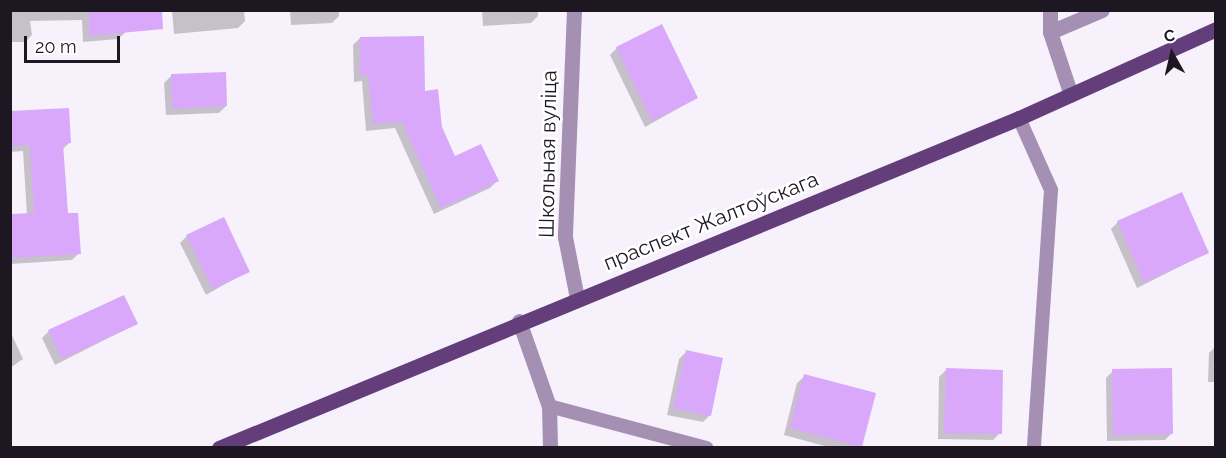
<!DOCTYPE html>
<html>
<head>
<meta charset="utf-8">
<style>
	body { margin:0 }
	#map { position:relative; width:1226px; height:458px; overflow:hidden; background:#f7f1fc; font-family:Raleway,sans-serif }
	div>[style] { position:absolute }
	.shadow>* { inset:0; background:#0003 }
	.building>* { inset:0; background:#d9a8fb }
	.service>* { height:14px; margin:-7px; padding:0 7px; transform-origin:7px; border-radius:7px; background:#a590b4 }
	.minor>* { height:15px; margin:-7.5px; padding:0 7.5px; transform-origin:7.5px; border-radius:7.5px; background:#a590b4 }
	.primary>* { height:15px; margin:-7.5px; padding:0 7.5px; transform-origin:7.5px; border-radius:7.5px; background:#633e7b }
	span { translate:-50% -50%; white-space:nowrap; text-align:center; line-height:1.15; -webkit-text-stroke:5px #fff; paint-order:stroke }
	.street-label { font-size:21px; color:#1c1720 }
	.frame { position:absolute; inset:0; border:12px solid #1c1720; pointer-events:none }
	.north { position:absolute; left:1142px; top:24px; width:60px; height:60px; -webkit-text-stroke:4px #fff; paint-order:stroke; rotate:352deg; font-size:16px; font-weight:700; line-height:24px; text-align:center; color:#1c1720 }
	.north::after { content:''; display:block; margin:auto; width:21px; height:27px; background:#1c1720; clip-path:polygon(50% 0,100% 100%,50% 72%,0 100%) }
	.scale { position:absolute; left:24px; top:36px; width:96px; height:27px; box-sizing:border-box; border:3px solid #1c1720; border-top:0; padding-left:8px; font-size:18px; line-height:21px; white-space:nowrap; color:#1c1720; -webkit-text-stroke:4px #fff; paint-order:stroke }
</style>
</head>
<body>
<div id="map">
	<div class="shadow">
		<div style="clip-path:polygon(10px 10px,125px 10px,126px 32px,118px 39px,83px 42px,82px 20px,30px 21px,32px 35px,25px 42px,10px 42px)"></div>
		<div style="clip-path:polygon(172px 10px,244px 10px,245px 21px,238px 28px,174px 34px)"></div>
		<div style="clip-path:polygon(290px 10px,339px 10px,339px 16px,332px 23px,291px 25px)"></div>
		<div style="clip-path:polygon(482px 10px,538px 10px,538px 16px,531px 23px,483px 26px)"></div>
		<div style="clip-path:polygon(360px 38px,424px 92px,454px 158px,497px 181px,490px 188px,434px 214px,395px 128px,366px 131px,362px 81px,354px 82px,353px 45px)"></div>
		<div style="clip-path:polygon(617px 48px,697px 98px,645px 127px,610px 55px)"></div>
		<div style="clip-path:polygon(171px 76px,226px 106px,219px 113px,166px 115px,164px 83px)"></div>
		<div style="clip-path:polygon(10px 112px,69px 143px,62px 150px,67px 214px,79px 253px,72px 260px,10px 264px,10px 216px,27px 215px,23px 151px,10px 152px)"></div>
		<div style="clip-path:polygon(1118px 222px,1207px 253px,1137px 288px,1111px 229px)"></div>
		<div style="clip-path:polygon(187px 236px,248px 271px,206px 295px,180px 243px)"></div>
		<div style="clip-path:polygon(136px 324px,55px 365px,42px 338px,49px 331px)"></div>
		<div style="clip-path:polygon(10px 331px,23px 359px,10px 368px)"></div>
		<div style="clip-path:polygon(1216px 346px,1216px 382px,1208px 382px,1209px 353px)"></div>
		<div style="clip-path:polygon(686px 352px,710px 415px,703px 422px,667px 415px,679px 359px)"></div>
		<div style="clip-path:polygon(946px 370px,1000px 433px,993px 440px,938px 439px,939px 377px)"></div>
		<div style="clip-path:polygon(1113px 371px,1172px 433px,1165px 440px,1107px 441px,1106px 378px)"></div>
		<div style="clip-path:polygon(805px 376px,861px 446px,859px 448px,832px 448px,784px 435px,797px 383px)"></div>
	</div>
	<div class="building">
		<div style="clip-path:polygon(89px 10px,162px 10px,163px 29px,89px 36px)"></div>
		<div style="clip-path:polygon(662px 24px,698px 98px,652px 121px,616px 47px)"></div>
		<div style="clip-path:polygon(424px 36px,425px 91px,438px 89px,442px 127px,455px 156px,481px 144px,499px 181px,441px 208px,402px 122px,373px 124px,368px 75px,360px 75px,360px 37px)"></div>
		<div style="clip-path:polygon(226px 72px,227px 106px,172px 109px,171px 74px)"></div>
		<div style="clip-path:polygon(69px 108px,71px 143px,63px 144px,68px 213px,78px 213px,81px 254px,10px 258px,10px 214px,34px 213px,30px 145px,10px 146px,10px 111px)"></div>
		<div style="clip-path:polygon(1182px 192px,1209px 253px,1144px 282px,1117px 221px)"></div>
		<div style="clip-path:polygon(224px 217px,250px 272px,213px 289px,186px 235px)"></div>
		<div style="clip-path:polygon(124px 295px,138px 324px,62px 359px,48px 330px)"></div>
		<div style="clip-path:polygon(686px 350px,723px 358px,711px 416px,673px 408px)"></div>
		<div style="clip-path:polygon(946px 368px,1003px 370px,1002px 434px,944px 433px)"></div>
		<div style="clip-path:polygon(1172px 368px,1173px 434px,1113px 435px,1112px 369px)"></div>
		<div style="clip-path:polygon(804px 374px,876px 393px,862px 447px,790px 428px)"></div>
	</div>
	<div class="service">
		<div style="left:1019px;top:118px;width:79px;rotate:66deg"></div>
		<div style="left:1051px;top:190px;width:259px;rotate:93.8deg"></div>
		<div style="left:549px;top:406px;width:163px;rotate:14.9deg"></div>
	</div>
	<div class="minor">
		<div style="left:574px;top:10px;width:227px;rotate:92.3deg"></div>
		<div style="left:565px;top:237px;width:62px;rotate:78.9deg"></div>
		<div style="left:1050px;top:10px;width:22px;rotate:90deg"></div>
		<div style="left:1050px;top:32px;width:66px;rotate:71.6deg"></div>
		<div style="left:1050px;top:32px;width:56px;rotate:-22.9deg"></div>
		<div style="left:519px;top:321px;width:90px;rotate:70.6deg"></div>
		<div style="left:549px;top:406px;width:42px;rotate:88.6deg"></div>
	</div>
	<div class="primary">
		<div style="left:219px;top:448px;width:865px;rotate:-22.42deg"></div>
		<div style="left:1019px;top:118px;width:216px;rotate:-24.3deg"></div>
	</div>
	<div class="street-label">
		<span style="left:548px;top:154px;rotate:-89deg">Школьная вуліца</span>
		<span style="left:711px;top:221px;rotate:-22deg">праспект Жалтоўскага</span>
	</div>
	<div class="frame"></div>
	<div class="north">С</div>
	<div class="scale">20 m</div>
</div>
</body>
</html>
